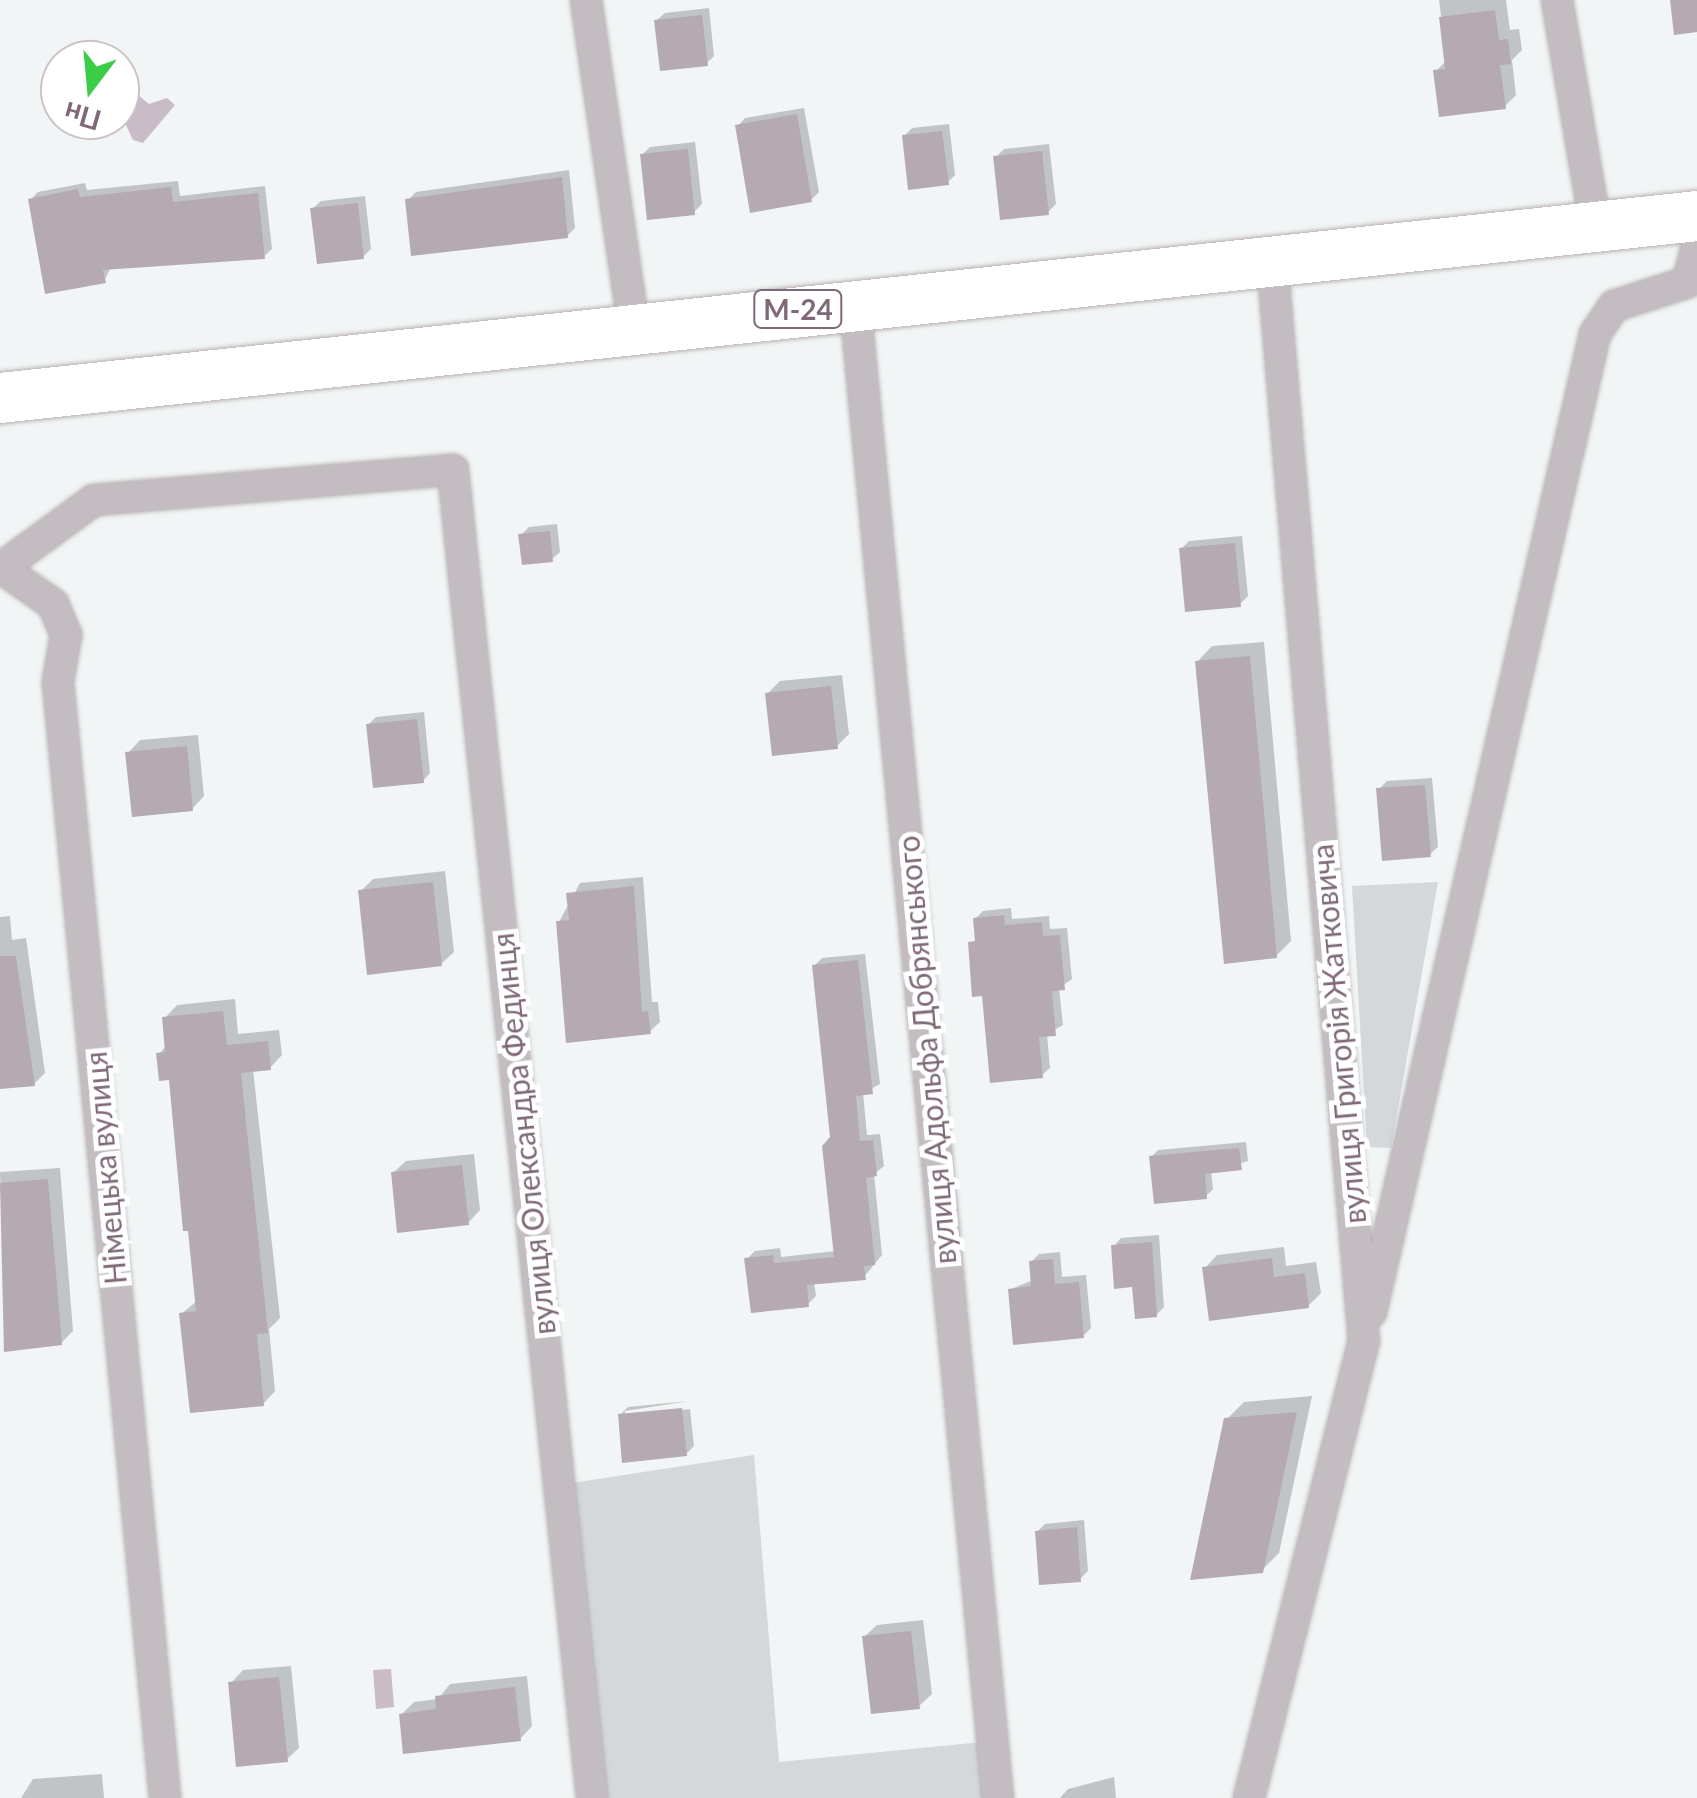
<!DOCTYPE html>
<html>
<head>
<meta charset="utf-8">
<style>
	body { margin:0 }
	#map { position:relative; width:1697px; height:1798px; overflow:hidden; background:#f2f5f5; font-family:Lato,sans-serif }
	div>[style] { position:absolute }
	.green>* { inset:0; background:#d4d8db }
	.water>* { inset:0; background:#c9bcc7 }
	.shadow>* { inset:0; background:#0003 }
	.building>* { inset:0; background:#b5aab2 }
	.roads { filter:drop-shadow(0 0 2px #b6b0b4) drop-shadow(0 0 2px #b6b0b4) }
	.minor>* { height:30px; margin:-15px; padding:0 15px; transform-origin:15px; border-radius:15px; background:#c3bcc1 }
	.trunk>* { height:50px; margin:-25px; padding:0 25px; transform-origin:25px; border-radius:25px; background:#fff }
	span { translate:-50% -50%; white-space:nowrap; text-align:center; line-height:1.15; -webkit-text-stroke:10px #fff; paint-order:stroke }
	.shield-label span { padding:2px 8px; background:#fff; border:2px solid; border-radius:8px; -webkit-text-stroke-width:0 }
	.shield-label { font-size:28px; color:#7f6878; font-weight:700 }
	.street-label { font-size:30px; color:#7f6878 }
	.north { position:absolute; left:40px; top:40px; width:100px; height:100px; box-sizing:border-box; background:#fff; border:2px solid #ccc3c9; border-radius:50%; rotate:196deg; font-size:28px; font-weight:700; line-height:40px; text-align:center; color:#7f6878 }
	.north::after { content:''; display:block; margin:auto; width:35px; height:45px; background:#3acd47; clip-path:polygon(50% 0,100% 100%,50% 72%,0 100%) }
</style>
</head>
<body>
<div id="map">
	<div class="green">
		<div style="clip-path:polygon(1438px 882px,1391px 1148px,1367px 1147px,1352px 886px)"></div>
		<div style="clip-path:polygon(754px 1455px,779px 1762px,992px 1741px,998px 1798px,592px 1798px,559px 1485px)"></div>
	</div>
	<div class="water">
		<div style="clip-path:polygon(132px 90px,149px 104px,167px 98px,175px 105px,143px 143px,133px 140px,120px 112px,120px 91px)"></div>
		<div style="clip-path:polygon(391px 1669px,394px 1707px,376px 1709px,373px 1670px)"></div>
	</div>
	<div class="shadow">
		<div style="clip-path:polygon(1439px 0,1506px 0,1510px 30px,1519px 29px,1522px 50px,1512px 60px,1516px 95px,1505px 106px,1436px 71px,1447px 60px)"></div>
		<div style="clip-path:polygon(709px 8px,714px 56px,706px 64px,657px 20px,665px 13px)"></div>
		<div style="clip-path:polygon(804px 108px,819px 192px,811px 200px,738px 126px,745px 118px)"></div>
		<div style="clip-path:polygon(949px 124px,955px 175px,947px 183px,904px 136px,912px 128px)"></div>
		<div style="clip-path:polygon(695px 142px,702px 204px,694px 212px,642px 155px,650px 147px)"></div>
		<div style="clip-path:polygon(1049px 144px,1056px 204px,1048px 212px,996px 157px,1004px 149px)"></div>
		<div style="clip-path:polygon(569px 170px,575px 228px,567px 236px,408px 200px,416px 192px)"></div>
		<div style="clip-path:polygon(178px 181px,180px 196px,265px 186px,272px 249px,264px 256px,111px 267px,104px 281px,30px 200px,38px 192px,85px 183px,87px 190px)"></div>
		<div style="clip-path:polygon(365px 196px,371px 249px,363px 257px,313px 208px,321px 201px)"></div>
		<div style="clip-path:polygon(557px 524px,560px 552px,552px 559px,521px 535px,529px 527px)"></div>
		<div style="clip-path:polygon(1242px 536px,1248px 596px,1240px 604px,1181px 549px,1189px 541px)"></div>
		<div style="clip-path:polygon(1264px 642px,1291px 941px,1276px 956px,1197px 662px,1212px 646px)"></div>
		<div style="clip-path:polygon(842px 675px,849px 734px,836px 747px,767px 694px,780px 681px)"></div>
		<div style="clip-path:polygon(424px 712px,430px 773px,423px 781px,368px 725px,376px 717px)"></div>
		<div style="clip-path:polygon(198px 735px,204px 796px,192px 809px,128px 753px,140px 740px)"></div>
		<div style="clip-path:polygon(1432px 778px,1438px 847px,1430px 854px,1379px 789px,1387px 781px)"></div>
		<div style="clip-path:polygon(445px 871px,454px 952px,441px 964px,361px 891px,373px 879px)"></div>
		<div style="clip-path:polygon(643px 877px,652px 1002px,658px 1002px,660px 1022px,649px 1032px,559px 922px,580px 883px)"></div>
		<div style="clip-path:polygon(1011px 908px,1012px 919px,1049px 916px,1050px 929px,1067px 928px,1072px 979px,1059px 988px,1063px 1025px,1047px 1034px,1050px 1068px,1042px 1075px,975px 919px,983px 911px)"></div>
		<div style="clip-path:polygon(10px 916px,12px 940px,26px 938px,45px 1073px,34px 1084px,0 1087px,0 917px)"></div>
		<div style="clip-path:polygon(865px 954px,880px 1084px,863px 1093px,867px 1135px,880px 1134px,884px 1166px,874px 1174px,882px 1255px,864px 1277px,814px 1282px,816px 1296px,808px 1304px,747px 1259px,755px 1251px,780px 1248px,781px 1257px,836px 1251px,832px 1138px,814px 966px,822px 958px)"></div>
		<div style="clip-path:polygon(235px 999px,238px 1034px,279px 1030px,282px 1055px,270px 1068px,253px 1069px,280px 1318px,269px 1329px,275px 1391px,263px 1404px,181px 1314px,197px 1301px,171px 1077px,159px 1054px,167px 1045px,165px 1018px,177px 1005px)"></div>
		<div style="clip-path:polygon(1246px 1142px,1248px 1161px,1211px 1171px,1213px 1189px,1206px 1196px,1151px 1157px,1158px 1150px)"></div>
		<div style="clip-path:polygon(474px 1154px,480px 1210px,468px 1223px,393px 1173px,406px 1161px)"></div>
		<div style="clip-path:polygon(60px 1168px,73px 1331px,61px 1343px,6px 1349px,0 1172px)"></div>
		<div style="clip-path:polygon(1159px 1235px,1164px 1307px,1156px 1315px,1114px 1246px,1121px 1238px)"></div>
		<div style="clip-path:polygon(1284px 1247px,1286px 1266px,1316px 1262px,1321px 1293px,1308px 1306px,1205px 1268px,1217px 1255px)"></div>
		<div style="clip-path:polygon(1060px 1252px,1062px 1277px,1086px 1275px,1091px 1328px,1083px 1336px,1011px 1289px,1033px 1280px,1031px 1262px,1039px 1254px)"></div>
		<div style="clip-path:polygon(1312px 1396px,1279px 1553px,1262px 1570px,1227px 1419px,1244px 1402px)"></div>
		<div style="clip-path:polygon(689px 1401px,625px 1411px,625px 1416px,690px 1409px,694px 1446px,686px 1454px,620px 1415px,628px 1407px)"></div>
		<div style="clip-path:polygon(1084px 1520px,1088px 1571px,1080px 1579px,1037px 1532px,1045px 1524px)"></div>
		<div style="clip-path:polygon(923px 1620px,932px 1694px,919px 1706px,864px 1637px,877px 1625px)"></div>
		<div style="clip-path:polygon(291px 1666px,299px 1748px,286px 1760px,231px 1683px,243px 1670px)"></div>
		<div style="clip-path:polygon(527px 1676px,532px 1726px,520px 1739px,401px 1715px,414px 1702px,438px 1699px,450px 1684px)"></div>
		<div style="clip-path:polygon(102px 1774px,104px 1798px,21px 1798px,33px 1779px)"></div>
		<div style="clip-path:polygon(1114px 1777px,1116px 1798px,1060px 1798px,1068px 1789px)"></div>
	</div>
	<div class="building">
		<div style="clip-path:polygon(1670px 0,1697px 0,1697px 32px,1674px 35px)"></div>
		<div style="clip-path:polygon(1495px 10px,1499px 40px,1508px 39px,1511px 64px,1500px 65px,1506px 109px,1439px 117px,1433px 70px,1445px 69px,1439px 17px)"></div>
		<div style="clip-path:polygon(702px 15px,708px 66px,660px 71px,654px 20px)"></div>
		<div style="clip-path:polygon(797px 114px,812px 202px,750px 213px,735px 125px)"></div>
		<div style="clip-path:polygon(942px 131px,949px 185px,908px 190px,902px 135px)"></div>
		<div style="clip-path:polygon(688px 149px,695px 215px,647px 220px,640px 154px)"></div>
		<div style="clip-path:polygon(1042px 151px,1049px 215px,1000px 220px,993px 156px)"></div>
		<div style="clip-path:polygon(562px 177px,568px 238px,411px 256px,405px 199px)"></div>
		<div style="clip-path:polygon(171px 187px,173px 202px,258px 193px,265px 259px,103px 270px,106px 283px,45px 294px,28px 199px,78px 189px,80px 197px)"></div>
		<div style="clip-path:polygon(358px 203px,364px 259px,317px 264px,310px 208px)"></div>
		<div style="clip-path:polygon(550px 531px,553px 562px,522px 565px,518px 534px)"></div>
		<div style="clip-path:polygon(1235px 543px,1241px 607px,1185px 612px,1179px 548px)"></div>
		<div style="clip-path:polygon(1250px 656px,1277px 958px,1224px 964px,1195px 661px)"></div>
		<div style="clip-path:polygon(831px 686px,838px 749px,772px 756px,765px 693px)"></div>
		<div style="clip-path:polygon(417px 719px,424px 783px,373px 788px,366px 724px)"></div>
		<div style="clip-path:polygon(187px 746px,193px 811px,132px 817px,125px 752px)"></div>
		<div style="clip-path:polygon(1425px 785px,1431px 857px,1382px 861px,1376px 788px)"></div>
		<div style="clip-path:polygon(433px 882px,442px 966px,367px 975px,358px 890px)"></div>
		<div style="clip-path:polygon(634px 886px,642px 1012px,648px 1011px,651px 1034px,566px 1043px,556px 921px,569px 920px,566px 893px)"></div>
		<div style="clip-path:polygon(1004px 915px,1005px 925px,1042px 922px,1043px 936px,1060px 935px,1065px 990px,1052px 991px,1056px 1036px,1039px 1037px,1043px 1078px,990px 1083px,982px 996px,972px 997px,968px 942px,975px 941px,973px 918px)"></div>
		<div style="clip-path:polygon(0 956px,16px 956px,35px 1086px,0 1089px)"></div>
		<div style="clip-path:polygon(858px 960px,873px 1094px,856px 1096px,860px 1141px,873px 1140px,877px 1176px,866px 1178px,875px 1265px,864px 1266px,866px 1280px,807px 1285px,809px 1307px,751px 1313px,744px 1258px,773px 1255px,774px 1263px,834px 1257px,822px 1146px,830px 1137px,812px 965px)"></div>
		<div style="clip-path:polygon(223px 1011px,227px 1045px,268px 1041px,271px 1070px,241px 1073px,268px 1333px,257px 1334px,264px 1406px,190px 1413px,179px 1313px,196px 1311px,188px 1231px,183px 1231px,169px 1080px,159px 1081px,156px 1053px,165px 1052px,162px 1017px)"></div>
		<div style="clip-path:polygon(1239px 1148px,1242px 1170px,1205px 1174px,1207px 1199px,1154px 1204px,1149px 1156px)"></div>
		<div style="clip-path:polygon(462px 1165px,469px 1225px,397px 1233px,391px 1172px)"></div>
		<div style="clip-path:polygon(48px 1179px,62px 1345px,4px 1352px,0 1183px)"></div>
		<div style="clip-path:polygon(1152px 1242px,1157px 1317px,1135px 1319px,1132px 1287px,1114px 1289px,1111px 1245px)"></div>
		<div style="clip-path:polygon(1272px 1258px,1274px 1277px,1305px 1273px,1309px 1308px,1209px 1321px,1202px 1267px)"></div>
		<div style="clip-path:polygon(1053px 1259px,1055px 1284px,1079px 1282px,1084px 1338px,1013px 1345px,1008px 1289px,1031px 1286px,1029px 1261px)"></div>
		<div style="clip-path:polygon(682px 1408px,687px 1456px,622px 1463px,618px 1414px)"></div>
		<div style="clip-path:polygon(1297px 1412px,1263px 1573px,1190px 1580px,1224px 1418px)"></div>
		<div style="clip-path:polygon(1077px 1527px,1081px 1582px,1039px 1585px,1035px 1531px)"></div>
		<div style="clip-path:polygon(911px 1631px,920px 1709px,871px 1714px,862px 1636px)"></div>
		<div style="clip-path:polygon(279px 1677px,288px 1762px,236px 1767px,228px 1682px)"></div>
		<div style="clip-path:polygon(515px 1687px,521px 1741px,403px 1754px,399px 1714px,436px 1709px,435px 1696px)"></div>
	</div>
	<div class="roads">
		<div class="minor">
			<div style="left:586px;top:0;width:331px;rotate:81.7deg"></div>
			<div style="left:1557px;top:0;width:230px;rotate:80.3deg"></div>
			<div style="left:855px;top:303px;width:1502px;rotate:84.54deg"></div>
			<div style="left:0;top:567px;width:65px;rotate:34.9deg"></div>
			<div style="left:53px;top:604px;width:34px;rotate:67deg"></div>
			<div style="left:66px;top:635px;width:48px;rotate:99.7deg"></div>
			<div style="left:58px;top:682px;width:1121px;rotate:84.52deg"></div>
			<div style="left:1px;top:568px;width:115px;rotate:-36.2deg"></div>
			<div style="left:94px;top:500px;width:360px;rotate:-4.8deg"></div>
			<div style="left:453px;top:470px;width:1335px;rotate:84.02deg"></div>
			<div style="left:1371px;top:1312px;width:1003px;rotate:-77.1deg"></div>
			<div style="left:1595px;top:334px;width:34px;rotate:-56deg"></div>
			<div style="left:1614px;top:306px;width:78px;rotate:-18deg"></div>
			<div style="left:1688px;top:282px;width:37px;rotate:-76deg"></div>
			<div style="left:1249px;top:1798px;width:471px;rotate:-75.9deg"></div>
			<div style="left:1364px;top:1341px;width:1087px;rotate:-94.86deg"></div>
		</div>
		<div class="trunk">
			<div style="left:0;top:398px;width:1707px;rotate:-6.12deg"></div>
		</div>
	</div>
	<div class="shield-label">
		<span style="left:798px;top:309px">М-24</span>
	</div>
	<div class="street-label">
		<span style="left:1338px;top:1034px;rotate:-95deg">вулиця Григорія Жатковича</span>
		<span style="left:926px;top:1050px;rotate:-95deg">вулиця Адольфа Добрянського</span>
		<span style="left:523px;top:1134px;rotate:-96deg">вулиця Олександра Фединця</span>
		<span style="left:105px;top:1168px;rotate:-95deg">Німецька вулиця</span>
	</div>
	<div class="north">Пн</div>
</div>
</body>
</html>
